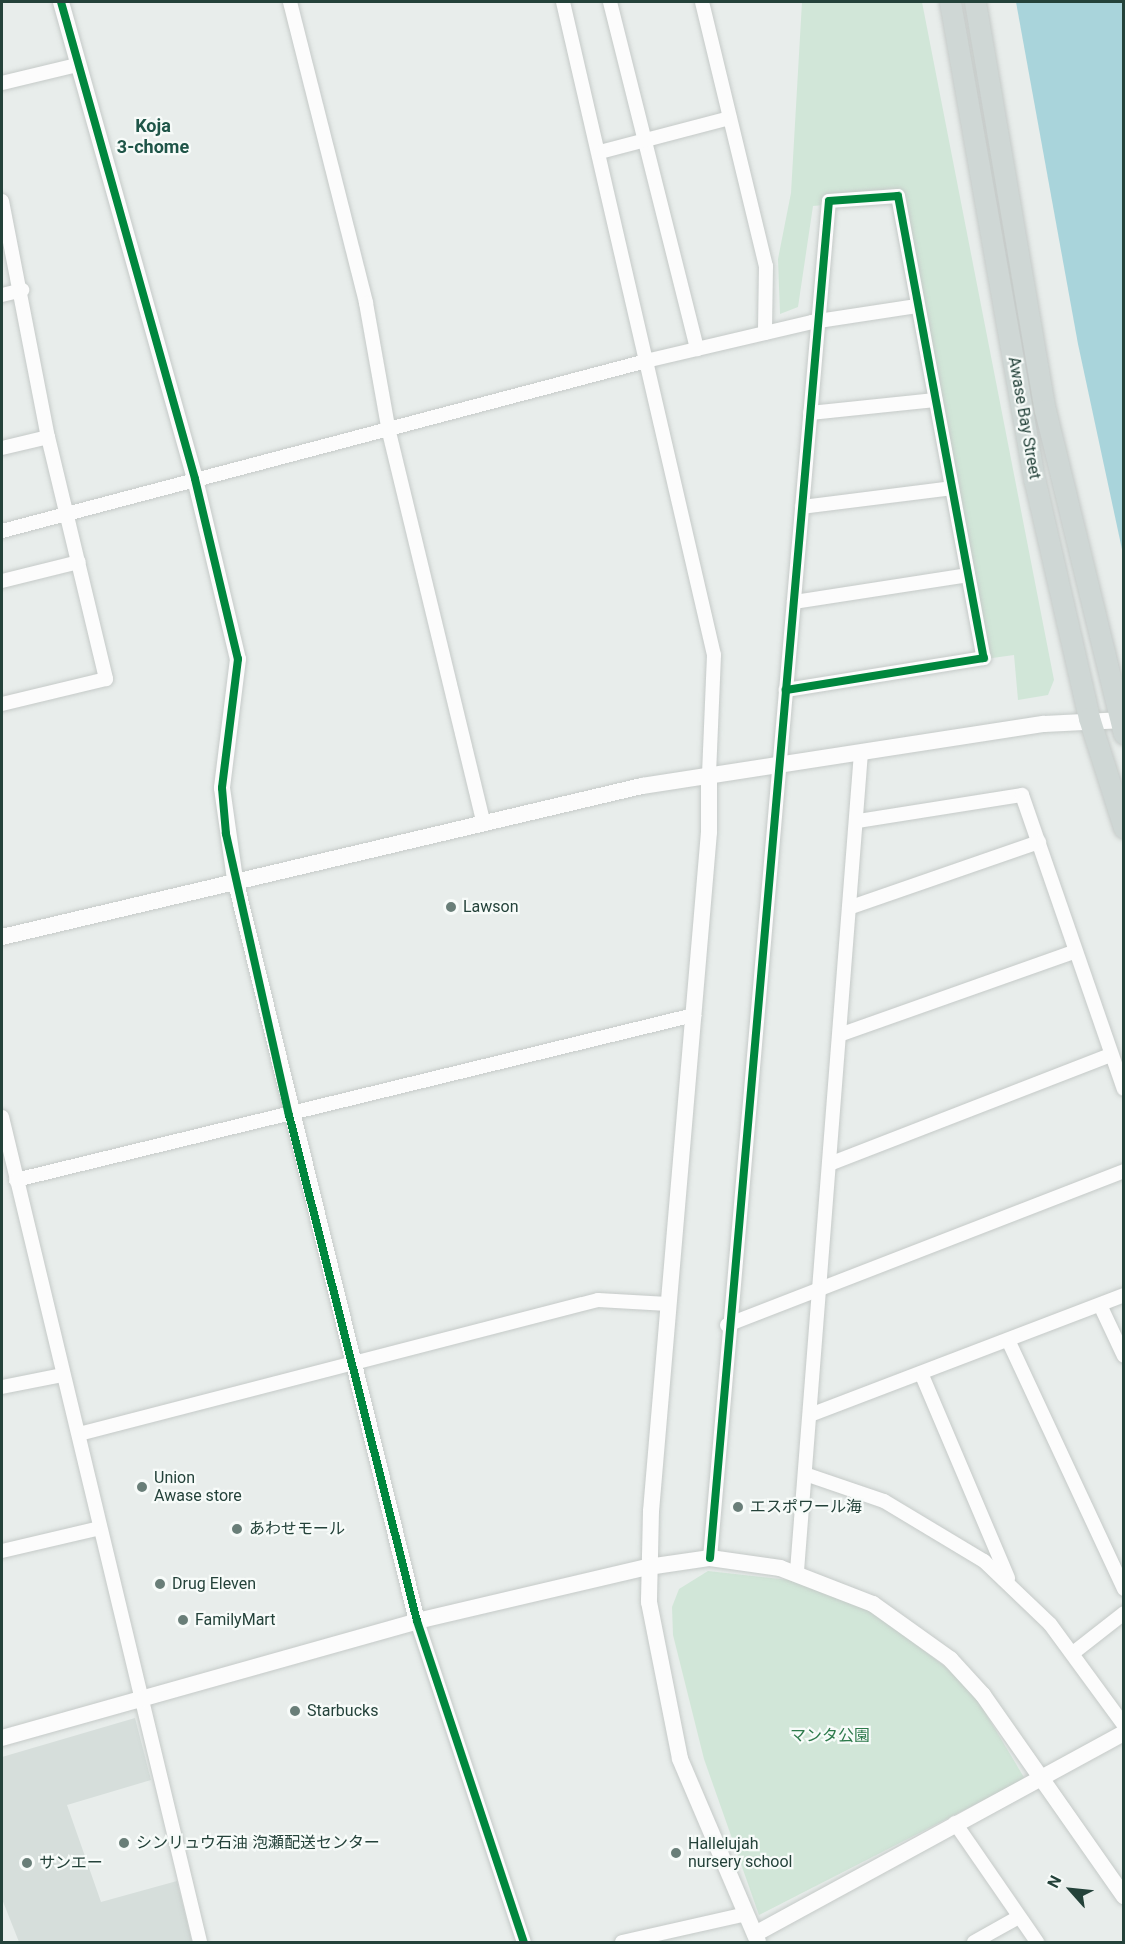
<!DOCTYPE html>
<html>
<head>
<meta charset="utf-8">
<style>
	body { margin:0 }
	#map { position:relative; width:1125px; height:1944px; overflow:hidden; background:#e8edeb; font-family:Roboto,"Noto Sans JP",sans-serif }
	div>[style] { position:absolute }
	.built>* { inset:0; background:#d6dedb }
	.green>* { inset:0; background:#d1e6d8 }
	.water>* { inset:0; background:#a9d4db }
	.roads { filter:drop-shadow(0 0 2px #c5cac8) drop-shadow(0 0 2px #c5cac8) }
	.minor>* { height:14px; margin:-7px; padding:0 7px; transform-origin:7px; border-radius:7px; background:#fcfcfc }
	.tertiary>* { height:16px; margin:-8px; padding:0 8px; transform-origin:8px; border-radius:8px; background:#fcfcfc }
	.primary>* { height:21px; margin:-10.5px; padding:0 10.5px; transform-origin:10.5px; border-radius:10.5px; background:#cfd7d5 }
	.cycleway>* { height:8px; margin:-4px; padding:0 4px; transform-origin:4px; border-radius:4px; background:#00873e }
	.dots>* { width:16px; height:16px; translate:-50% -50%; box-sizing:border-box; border:3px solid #f7fbf9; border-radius:50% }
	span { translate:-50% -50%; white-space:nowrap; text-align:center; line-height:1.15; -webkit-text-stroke:4.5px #f7fbf9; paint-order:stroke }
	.street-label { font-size:16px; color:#24423a }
	.poi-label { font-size:16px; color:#24423a }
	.left { translate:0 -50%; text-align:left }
	.park-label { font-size:16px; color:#2d7a4b }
	.neighbourhood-label { font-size:18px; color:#1f5548; font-weight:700 }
	.frame { position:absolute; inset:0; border:3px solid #24423a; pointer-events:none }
	.north { position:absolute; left:1041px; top:1860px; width:60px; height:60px; -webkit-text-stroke:4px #f7fbf9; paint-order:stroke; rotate:297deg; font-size:16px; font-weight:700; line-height:24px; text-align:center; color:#24423a }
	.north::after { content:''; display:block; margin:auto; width:21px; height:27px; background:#24423a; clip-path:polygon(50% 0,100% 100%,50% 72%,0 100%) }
</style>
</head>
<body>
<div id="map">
	<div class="built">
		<div style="clip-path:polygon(135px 1718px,151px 1780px,67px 1805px,101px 1902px,177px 1881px,192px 1942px,19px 1942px,2px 1899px,2px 1757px)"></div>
	</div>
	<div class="green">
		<div style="clip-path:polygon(802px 2px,922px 2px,1054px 680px,1048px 695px,1018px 700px,1014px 655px,985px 659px,901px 198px,813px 206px,798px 307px,780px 314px,778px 259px,791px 193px)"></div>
		<div style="clip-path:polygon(708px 1571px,798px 1581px,869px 1609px,968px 1684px,1025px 1779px,759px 1915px,704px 1759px,673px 1635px,672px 1607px,679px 1589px)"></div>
	</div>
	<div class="water">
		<div style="clip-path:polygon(1016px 2px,1123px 2px,1123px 554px,1078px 344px)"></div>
	</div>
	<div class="roads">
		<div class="minor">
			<div style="left:290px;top:2px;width:310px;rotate:75.8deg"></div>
			<div style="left:366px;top:303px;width:131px;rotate:79.9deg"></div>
			<div style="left:389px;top:432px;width:400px;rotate:76.4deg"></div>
			<div style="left:563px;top:2px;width:670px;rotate:76.98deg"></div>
			<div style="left:714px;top:655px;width:120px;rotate:92.4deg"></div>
			<div style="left:610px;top:2px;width:358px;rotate:75.9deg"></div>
			<div style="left:702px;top:2px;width:272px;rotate:76.4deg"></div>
			<div style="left:766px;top:266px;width:67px;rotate:90.9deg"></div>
			<div style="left:2px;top:83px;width:77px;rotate:-13.5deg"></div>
			<div style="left:600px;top:152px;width:134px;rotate:-14.7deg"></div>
			<div style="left:2px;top:201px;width:240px;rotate:79deg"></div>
			<div style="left:48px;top:437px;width:249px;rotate:76.5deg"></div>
			<div style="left:106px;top:679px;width:107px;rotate:166.5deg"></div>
			<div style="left:2px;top:295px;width:21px;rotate:-14deg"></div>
			<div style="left:810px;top:413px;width:126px;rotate:-5.9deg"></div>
			<div style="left:2px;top:448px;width:47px;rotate:-13.4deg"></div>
			<div style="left:802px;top:507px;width:151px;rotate:-7.2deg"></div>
			<div style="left:2px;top:531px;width:670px;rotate:-14.78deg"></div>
			<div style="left:650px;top:360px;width:166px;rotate:-13.2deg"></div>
			<div style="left:812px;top:322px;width:106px;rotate:-8.7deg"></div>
			<div style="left:2px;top:581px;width:79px;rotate:-13.9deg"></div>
			<div style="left:794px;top:602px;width:176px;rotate:-8.8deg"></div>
			<div style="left:858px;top:821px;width:166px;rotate:-9deg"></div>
			<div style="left:1022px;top:795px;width:311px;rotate:70.9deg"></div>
			<div style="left:851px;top:907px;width:199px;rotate:-19.1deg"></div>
			<div style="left:842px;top:1034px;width:246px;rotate:-19.5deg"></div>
			<div style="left:2px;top:1117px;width:848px;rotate:76.5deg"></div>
			<div style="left:832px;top:1163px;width:299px;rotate:-21.2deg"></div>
			<div style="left:16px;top:1180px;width:698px;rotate:-13.68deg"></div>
			<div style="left:1100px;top:1305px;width:56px;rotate:64.8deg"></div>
			<div style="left:727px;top:1325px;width:426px;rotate:-21.2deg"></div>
			<div style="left:1008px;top:1340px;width:275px;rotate:65deg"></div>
			<div style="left:921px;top:1373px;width:223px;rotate:67deg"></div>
			<div style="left:2px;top:1387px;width:61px;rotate:-11.3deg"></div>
			<div style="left:810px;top:1415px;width:336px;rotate:-20.9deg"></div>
			<div style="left:79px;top:1434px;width:536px;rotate:-14.48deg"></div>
			<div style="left:598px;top:1300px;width:70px;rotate:3.3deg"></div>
			<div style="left:805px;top:1474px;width:83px;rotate:18.9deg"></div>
			<div style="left:884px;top:1501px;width:117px;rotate:31deg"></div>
			<div style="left:984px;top:1561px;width:91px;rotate:43.7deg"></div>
			<div style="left:1050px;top:1624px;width:125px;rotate:53.8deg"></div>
			<div style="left:2px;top:1551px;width:97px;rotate:-13.2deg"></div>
			<div style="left:710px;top:1558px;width:1362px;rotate:-84.99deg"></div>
			<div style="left:829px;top:201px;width:69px;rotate:-4.1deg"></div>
			<div style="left:898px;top:196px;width:470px;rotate:79.5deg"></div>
			<div style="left:984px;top:658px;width:201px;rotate:170.8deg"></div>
			<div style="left:797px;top:1571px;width:821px;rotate:-85.53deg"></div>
			<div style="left:417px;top:1621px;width:338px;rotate:71.6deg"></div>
			<div style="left:1073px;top:1653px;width:65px;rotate:-38.1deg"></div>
			<div style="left:955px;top:1823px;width:145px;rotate:55.4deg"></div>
			<div style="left:622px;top:1942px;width:127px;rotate:-12.7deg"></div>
			<div style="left:974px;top:1942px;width:51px;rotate:-29.1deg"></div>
		</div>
		<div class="tertiary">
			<div style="left:61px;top:2px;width:495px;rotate:74.3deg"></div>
			<div style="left:195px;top:479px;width:185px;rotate:76.6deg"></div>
			<div style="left:238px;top:659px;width:130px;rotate:97.1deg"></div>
			<div style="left:222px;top:788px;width:92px;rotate:81.9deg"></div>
			<div style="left:235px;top:879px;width:764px;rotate:76.22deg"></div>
			<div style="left:709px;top:775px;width:57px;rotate:90deg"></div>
			<div style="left:709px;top:832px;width:681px;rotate:94.88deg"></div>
			<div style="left:651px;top:1511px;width:91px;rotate:91.3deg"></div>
			<div style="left:649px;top:1602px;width:160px;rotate:78.8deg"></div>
			<div style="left:680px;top:1759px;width:199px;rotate:66.9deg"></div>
			<div style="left:2px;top:937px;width:658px;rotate:-13.28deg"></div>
			<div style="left:642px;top:786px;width:407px;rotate:-8.8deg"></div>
			<div style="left:1044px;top:724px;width:80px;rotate:-2.9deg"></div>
			<div style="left:2px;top:1738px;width:431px;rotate:-15.7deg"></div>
			<div style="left:417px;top:1621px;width:237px;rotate:-13.2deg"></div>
			<div style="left:648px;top:1567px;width:63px;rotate:-8.3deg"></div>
			<div style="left:710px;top:1558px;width:71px;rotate:8.1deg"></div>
			<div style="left:780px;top:1568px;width:100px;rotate:21.2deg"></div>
			<div style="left:873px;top:1604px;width:95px;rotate:35.5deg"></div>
			<div style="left:950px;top:1659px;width:49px;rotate:47.5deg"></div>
			<div style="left:983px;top:1695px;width:246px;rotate:55deg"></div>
			<div style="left:755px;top:1934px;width:420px;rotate:-28.6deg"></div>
		</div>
		<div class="primary">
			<div style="left:950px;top:2px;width:487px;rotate:80deg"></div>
			<div style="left:1035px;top:482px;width:242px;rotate:77.1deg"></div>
			<div style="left:1089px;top:718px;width:115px;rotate:72.3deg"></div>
			<div style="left:975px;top:2px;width:414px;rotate:80.3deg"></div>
			<div style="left:1045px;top:410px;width:333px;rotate:76.3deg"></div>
		</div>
	</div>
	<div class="cycleway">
		<div style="left:61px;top:2px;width:495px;rotate:74.3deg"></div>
		<div style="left:195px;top:479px;width:185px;rotate:76.6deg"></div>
		<div style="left:238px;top:659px;width:130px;rotate:97.1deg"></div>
		<div style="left:222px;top:788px;width:46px;rotate:85deg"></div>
		<div style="left:226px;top:834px;width:288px;rotate:77.4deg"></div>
		<div style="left:289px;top:1115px;width:522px;rotate:75.8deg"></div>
		<div style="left:417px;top:1621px;width:338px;rotate:71.6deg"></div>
		<div style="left:710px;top:1558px;width:1362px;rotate:-84.99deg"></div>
		<div style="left:829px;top:201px;width:69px;rotate:-4.1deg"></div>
		<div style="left:898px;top:196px;width:470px;rotate:79.5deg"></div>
		<div style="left:984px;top:658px;width:201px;rotate:170.8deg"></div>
	</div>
	<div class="dots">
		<div style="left:451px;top:907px;background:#697e78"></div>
		<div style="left:142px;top:1487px;background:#697e78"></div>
		<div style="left:738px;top:1507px;background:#697e78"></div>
		<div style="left:237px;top:1529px;background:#697e78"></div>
		<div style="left:160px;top:1584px;background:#697e78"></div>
		<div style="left:183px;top:1620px;background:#697e78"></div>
		<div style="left:295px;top:1711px;background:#697e78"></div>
		<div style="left:124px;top:1843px;background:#697e78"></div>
		<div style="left:676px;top:1853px;background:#697e78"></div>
		<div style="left:27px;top:1863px;background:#697e78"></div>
	</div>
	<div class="street-label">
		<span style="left:1024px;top:418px;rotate:80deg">Awase Bay Street</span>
	</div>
	<div class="poi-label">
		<span class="left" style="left:463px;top:907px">Lawson</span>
		<span class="left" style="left:154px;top:1487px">Union<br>Awase store</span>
		<span class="left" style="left:750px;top:1507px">エスポワール海</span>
		<span class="left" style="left:249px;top:1529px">あわせモール</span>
		<span class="left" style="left:172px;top:1584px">Drug Eleven</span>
		<span class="left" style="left:195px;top:1620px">FamilyMart</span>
		<span class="left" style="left:307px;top:1711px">Starbucks</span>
		<span class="left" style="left:136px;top:1843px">シンリュウ石油 泡瀬配送センター</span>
		<span class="left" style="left:688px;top:1853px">Hallelujah<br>nursery school</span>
		<span class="left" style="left:39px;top:1863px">サンエー</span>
	</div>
	<div class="park-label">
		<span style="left:830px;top:1736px">マンタ公園</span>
	</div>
	<div class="neighbourhood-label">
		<span style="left:153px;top:137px">Koja<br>3-chome</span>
	</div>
	<div class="frame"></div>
	<div class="north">N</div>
</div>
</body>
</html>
